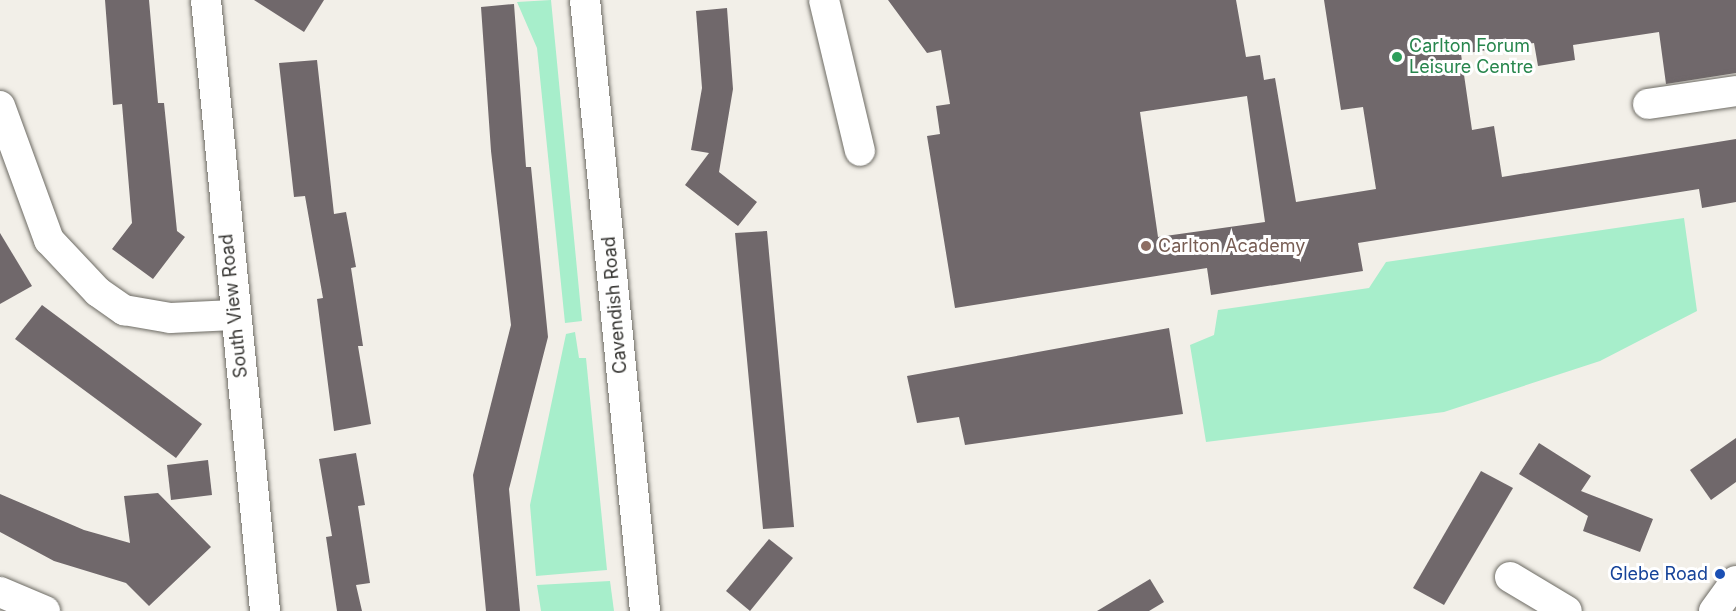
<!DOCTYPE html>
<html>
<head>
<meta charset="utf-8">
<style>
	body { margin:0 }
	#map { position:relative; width:1736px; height:611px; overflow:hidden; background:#f2efe8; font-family:Inter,sans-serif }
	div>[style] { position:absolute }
	.green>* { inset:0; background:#a7eecb }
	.building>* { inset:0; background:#70686b }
	.roads { filter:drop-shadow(0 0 2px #6d6b64) drop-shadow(0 0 2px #6d6b64) }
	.minor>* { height:30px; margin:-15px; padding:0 15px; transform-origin:15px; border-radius:15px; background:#fff }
	.dots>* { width:16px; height:16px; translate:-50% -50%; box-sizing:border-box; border:3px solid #fff; border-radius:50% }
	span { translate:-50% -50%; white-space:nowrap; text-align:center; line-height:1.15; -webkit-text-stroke:6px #fff; paint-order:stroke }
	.leisure-label { font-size:18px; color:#27864d }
	.left { translate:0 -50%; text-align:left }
	.education-label { font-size:18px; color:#785e54 }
	.street-label { font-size:18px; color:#363532 }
	.transit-label { font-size:18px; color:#164399 }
	.right { translate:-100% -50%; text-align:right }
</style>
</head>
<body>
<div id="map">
	<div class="green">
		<div style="clip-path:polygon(551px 0,582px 321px,565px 323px,537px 48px,517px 2px)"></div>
		<div style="clip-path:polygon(1684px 218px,1697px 311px,1600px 361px,1444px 412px,1206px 442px,1190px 345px,1214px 335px,1218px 310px,1369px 288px,1386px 262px)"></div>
		<div style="clip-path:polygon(575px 332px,579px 358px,586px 358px,607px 570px,536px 576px,530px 505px,566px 334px)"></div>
		<div style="clip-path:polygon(610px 581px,614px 611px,541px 611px,537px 585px)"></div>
	</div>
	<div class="building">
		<div style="clip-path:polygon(105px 0,149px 0,158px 103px,164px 103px,177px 231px,185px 237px,153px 279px,112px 249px,132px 223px,122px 104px,113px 105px)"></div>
		<div style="clip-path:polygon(254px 0,324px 0,304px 32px)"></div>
		<div style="clip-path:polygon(evenodd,888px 0,1236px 0,1246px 57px,1260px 55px,1264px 80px,1275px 78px,1296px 202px,1376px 189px,1363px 107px,1341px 110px,1324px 0,1736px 0,1736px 73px,1666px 84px,1659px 32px,1573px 45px,1575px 60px,1538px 66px,1534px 43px,1461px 54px,1472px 130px,1494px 126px,1502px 177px,1736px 139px,1736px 202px,1702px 208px,1699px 189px,1358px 243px,1363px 271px,1211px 295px,1207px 268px,955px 308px,927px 136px,940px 134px,936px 106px,950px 104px,941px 50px,927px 53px,888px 0,1247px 96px,1265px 222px,1158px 237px,1140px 112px,1247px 96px)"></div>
		<div style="clip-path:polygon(514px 4px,526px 167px,531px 167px,548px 337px,509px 489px,520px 611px,486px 611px,473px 475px,511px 325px,491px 151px,481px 7px)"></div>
		<div style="clip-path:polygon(727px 8px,733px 89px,719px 172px,757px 202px,738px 226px,685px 185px,709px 153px,691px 150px,702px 88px,696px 11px)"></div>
		<div style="clip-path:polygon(317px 60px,334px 214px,346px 212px,356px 267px,351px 268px,363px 346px,358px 346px,371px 424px,334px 431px,317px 299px,323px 298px,305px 196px,294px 197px,279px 63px)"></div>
		<div style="clip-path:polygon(767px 231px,794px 527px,763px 529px,735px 233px)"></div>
		<div style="clip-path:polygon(0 233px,32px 286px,0 304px)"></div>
		<div style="clip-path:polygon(42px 305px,202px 424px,176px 458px,15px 339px)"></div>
		<div style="clip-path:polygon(1169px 328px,1183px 414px,965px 445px,959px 417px,917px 423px,907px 376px)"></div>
		<div style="clip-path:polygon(1736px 438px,1736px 482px,1711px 500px,1690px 470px)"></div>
		<div style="clip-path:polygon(1539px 443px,1591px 476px,1581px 491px,1653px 519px,1640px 552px,1583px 531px,1588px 516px,1519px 474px)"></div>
		<div style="clip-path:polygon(356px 453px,365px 505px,358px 506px,370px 583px,356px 585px,362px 611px,337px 611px,326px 537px,332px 536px,319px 459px)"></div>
		<div style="clip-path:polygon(208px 460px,212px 495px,171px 500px,167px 465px)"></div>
		<div style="clip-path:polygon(1481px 471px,1513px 488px,1444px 605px,1413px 588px)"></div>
		<div style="clip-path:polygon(158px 493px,211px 547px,149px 606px,126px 583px,54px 561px,0 532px,0 494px,84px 530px,130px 543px,124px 496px)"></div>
		<div style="clip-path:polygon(769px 539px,793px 558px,750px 611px,726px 591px)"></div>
		<div style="clip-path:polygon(1150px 579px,1164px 602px,1149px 611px,1097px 611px)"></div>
	</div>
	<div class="roads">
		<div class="minor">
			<div style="left:206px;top:0;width:614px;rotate:84.48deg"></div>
			<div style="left:585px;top:0;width:614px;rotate:84.39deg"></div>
			<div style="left:824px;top:0;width:155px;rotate:76.6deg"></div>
			<div style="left:1648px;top:104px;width:89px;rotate:-8.4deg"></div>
			<div style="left:0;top:106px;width:143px;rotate:69.9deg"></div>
			<div style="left:49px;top:240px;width:71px;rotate:46.7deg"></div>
			<div style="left:98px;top:292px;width:32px;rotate:35deg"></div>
			<div style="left:124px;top:310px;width:47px;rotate:9.9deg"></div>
			<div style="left:170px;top:318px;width:64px;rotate:-2.7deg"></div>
			<div style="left:1510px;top:577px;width:66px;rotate:30.8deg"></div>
			<div style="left:0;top:592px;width:49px;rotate:22.9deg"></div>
			<div style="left:1714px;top:611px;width:37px;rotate:-54deg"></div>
		</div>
	</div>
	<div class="dots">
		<div style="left:1397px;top:57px;background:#2e9e5b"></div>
		<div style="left:1146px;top:246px;background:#8d6e63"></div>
		<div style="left:1720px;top:574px;background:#1a4fb4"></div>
	</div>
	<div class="leisure-label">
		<span class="left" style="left:1409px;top:57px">Carlton Forum<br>Leisure Centre</span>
	</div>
	<div class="education-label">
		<span class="left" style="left:1158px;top:246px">Carlton Academy</span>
	</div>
	<div class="street-label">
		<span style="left:615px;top:305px;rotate:-95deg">Cavendish Road</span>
		<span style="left:234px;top:306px;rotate:-96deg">South View Road</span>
	</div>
	<div class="transit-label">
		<span class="right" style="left:1708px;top:574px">Glebe Road</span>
	</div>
</div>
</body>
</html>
